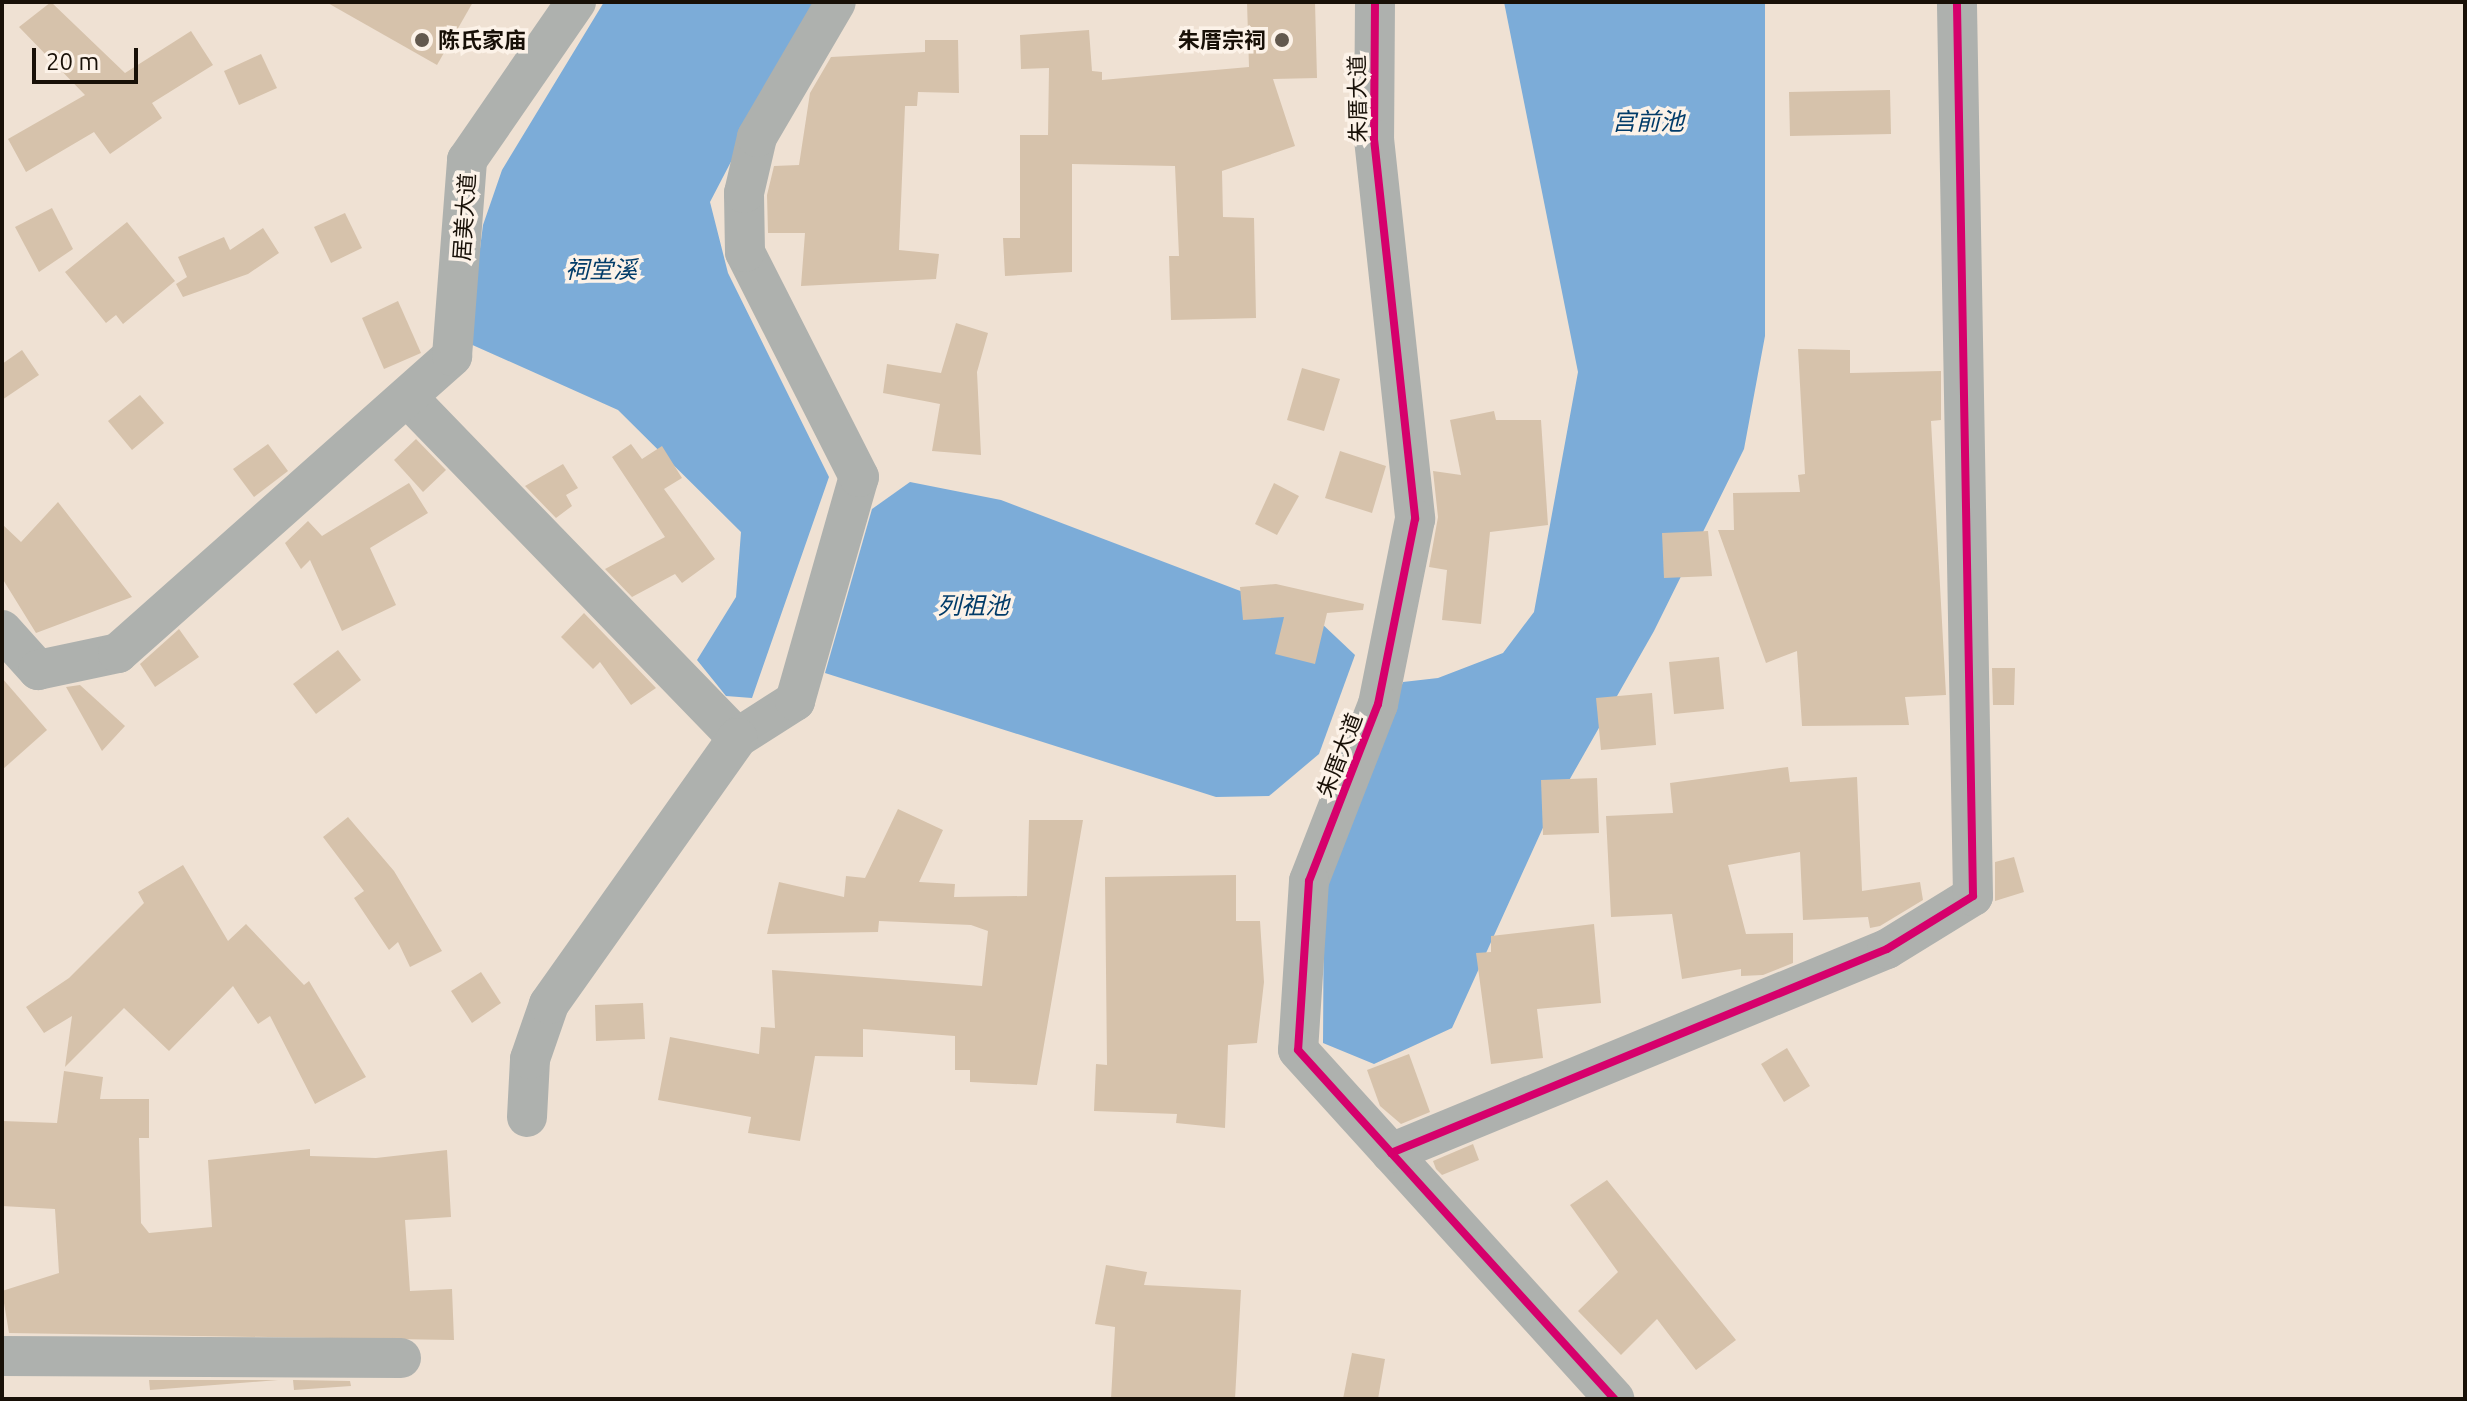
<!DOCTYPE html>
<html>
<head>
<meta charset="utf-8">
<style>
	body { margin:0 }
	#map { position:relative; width:2467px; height:1401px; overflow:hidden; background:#efe1d3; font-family:Ubuntu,"Noto Sans SC",sans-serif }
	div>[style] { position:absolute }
	.water>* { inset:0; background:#7cacd8 }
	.building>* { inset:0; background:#d6c2ab }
	.minor>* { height:40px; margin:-20px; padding:0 20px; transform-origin:20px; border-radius:20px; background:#aeb1ae }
	.cycleway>* { height:8px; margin:-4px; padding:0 4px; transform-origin:4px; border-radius:4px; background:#d6006c }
	.dots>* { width:22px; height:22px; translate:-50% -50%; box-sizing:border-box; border:4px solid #fcf2e8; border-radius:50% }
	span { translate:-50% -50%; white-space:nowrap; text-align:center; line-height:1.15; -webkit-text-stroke:7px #fcf2e8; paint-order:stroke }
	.poi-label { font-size:22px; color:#181007; font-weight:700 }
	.left { translate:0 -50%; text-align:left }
	.right { translate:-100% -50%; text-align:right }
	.street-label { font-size:22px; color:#181007 }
	.water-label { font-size:24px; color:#013b68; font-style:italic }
	.frame { position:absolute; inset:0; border:4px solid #181007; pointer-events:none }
	.scale { position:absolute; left:32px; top:48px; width:106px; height:36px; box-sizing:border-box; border:4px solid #181007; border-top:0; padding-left:10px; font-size:24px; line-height:28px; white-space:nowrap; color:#181007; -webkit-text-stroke:6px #fcf2e8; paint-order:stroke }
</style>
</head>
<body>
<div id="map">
	<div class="water">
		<div style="clip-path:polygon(604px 2px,814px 2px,710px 202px,728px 273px,829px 477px,752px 698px,726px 696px,697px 660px,736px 597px,741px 532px,618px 410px,468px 343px,483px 225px,502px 170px)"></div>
		<div style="clip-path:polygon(1504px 2px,1765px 2px,1765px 336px,1744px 449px,1654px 631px,1546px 821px,1452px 1028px,1374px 1064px,1323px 1043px,1324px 887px,1403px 682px,1438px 678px,1503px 653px,1534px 612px,1578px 372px)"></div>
		<div style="clip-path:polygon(910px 482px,1001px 500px,1319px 621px,1355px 655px,1319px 754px,1269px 796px,1216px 797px,825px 673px,872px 509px)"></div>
	</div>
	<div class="building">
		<div style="clip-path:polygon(51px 2px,125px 73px,191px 31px,213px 65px,152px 103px,162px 118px,110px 154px,94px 132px,26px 172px,8px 139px,85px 95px,19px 27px)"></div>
		<div style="clip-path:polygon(326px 2px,473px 2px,437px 65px)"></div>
		<div style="clip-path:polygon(1247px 2px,1315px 2px,1317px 78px,1273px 79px,1295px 146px,1222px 171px,1223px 217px,1254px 218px,1256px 318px,1171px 320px,1169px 256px,1179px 256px,1175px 166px,1072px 164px,1072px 272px,1005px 276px,1003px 238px,1020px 238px,1020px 135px,1048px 135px,1049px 68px,1021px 69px,1020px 35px,1089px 30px,1092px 71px,1102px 72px,1102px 80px,1249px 67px)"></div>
		<div style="clip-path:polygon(925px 40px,958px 40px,959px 93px,918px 92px,917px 106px,905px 106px,899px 250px,939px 254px,936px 279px,801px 286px,805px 233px,768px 233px,767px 195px,774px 166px,799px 165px,810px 93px,831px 57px,925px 52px)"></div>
		<div style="clip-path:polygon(261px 54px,277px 88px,239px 105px,224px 71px)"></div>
		<div style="clip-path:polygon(1890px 90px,1891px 134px,1790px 136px,1789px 92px)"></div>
		<div style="clip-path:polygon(52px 208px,73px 249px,39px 272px,15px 227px)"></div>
		<div style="clip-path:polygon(345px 213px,362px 248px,331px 263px,314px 227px)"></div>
		<div style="clip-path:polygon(127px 222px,175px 281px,123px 324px,116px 315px,106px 323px,65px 272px)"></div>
		<div style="clip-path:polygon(263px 228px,279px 253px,248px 274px,183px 297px,176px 284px,187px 277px,178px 257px,224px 237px,230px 250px)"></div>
		<div style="clip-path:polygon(398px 301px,421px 353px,384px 369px,362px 318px)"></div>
		<div style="clip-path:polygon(956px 323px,988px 333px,977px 372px,981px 455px,932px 451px,940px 404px,883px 393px,887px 364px,941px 373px)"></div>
		<div style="clip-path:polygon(1798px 349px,1850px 350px,1850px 373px,1941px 371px,1941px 420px,1931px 421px,1946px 695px,1905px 697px,1909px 725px,1802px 726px,1797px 651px,1766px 663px,1718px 530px,1734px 530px,1733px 493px,1800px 492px,1798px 475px,1805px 474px)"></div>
		<div style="clip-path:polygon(22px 350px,39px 375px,2px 400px,2px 364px)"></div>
		<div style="clip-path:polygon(1302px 368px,1340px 379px,1324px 431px,1287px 420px)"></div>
		<div style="clip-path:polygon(140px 395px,164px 423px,132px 450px,108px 421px)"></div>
		<div style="clip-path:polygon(1494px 411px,1496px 420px,1541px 420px,1548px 525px,1490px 532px,1481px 624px,1442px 620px,1447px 570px,1429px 567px,1438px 517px,1433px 471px,1461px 475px,1450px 420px)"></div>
		<div style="clip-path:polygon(416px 439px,446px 470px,423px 492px,394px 460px)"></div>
		<div style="clip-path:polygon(268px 444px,288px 471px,254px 497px,233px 469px)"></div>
		<div style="clip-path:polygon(631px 444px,642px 459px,662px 446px,682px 478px,664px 489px,715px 559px,682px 583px,675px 574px,632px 597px,605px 569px,665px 537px,612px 457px)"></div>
		<div style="clip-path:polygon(1340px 451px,1386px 466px,1372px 513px,1325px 498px)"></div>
		<div style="clip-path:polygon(563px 464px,578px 488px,566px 495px,572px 506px,556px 518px,525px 486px)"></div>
		<div style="clip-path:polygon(409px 483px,428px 513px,370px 548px,396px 605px,342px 631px,310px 560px,301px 569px,285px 543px,308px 521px,322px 536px)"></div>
		<div style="clip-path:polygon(1274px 483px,1299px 496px,1277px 535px,1255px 524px)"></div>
		<div style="clip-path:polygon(58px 502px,132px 597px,36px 633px,2px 578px,2px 524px,21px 542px)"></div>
		<div style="clip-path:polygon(1708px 531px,1712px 576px,1664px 578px,1662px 533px)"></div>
		<div style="clip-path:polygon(1276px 584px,1364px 604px,1363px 610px,1327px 613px,1315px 664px,1275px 654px,1284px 617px,1243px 620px,1240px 587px)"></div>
		<div style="clip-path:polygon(584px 613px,656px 688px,631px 705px,600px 662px,593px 669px,561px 637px)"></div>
		<div style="clip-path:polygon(179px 629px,199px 657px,155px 687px,140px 664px)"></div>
		<div style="clip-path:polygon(338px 650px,361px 680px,316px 714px,293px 684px)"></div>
		<div style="clip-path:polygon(1719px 657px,1724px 709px,1674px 714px,1669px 662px)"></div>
		<div style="clip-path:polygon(1992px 668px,2015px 668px,2014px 705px,1993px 705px)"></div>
		<div style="clip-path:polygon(2px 678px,47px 730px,2px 770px)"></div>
		<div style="clip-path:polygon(80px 685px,125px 726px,102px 751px,66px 687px)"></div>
		<div style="clip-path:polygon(1652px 693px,1656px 745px,1601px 750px,1596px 698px)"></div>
		<div style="clip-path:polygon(1788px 767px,1790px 782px,1857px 777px,1862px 891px,1920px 882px,1923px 900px,1880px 926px,1870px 928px,1868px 917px,1803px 920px,1800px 852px,1728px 865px,1746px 934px,1793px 933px,1793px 963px,1763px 975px,1741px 976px,1741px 969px,1682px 979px,1672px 914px,1611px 917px,1606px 816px,1673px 813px,1670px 783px)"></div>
		<div style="clip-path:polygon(1597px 778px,1599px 833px,1543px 835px,1541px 780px)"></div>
		<div style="clip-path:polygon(898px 809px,943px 830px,919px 882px,955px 884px,954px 897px,1027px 896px,1029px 820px,1083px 820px,1037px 1085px,970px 1082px,970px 1070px,955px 1070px,955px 1036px,863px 1029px,863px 1057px,815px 1056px,800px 1141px,748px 1133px,751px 1117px,658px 1100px,670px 1037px,759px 1054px,761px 1027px,775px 1028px,772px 970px,982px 986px,988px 931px,971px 925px,879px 921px,878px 932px,767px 934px,779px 882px,844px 897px,846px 876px,865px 878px)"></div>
		<div style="clip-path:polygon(348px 817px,394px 871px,442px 951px,410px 967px,398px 942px,389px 950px,354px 898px,364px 891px,323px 837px)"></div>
		<div style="clip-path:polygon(2014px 857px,2024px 892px,1995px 901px,1995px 862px)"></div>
		<div style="clip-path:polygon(183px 865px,228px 941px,246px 924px,304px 985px,309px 981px,366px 1077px,315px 1104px,270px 1016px,258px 1024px,233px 986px,169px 1051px,124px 1008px,65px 1067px,72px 1016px,44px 1033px,26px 1007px,69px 978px,144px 903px,138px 892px)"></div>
		<div style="clip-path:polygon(1236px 875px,1236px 921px,1260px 921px,1264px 982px,1257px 1043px,1228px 1045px,1225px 1128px,1176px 1123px,1177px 1114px,1094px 1111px,1096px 1064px,1107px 1065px,1105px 877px)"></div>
		<div style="clip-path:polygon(1594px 924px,1601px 1003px,1537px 1009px,1543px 1058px,1491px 1064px,1476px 953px,1491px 952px,1491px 936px)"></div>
		<div style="clip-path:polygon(481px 972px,501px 1003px,472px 1023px,451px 991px)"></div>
		<div style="clip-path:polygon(643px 1003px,645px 1039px,596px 1041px,595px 1005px)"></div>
		<div style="clip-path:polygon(1787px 1048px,1810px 1086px,1784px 1102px,1761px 1064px)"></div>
		<div style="clip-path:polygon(1409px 1054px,1430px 1112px,1401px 1124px,1380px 1106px,1367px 1070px)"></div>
		<div style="clip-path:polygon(64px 1071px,103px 1077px,100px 1099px,149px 1099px,149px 1138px,139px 1138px,141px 1223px,149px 1233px,212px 1227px,208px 1160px,310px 1149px,310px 1156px,376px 1158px,447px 1150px,451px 1217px,405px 1220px,410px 1291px,452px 1289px,454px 1340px,9px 1333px,2px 1291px,59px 1273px,55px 1209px,2px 1206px,2px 1121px,57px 1123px)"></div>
		<div style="clip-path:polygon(1473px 1144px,1479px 1160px,1442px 1175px,1436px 1169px,1433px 1161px)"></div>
		<div style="clip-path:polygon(1607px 1180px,1736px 1340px,1696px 1370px,1657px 1319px,1621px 1355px,1578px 1311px,1618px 1272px,1570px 1205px)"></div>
		<div style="clip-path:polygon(1106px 1265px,1147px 1272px,1144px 1285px,1241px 1290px,1235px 1399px,1111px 1399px,1115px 1327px,1095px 1324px)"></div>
		<div style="clip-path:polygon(1352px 1353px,1385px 1359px,1378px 1399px,1343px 1399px)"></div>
		<div style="clip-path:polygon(149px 1380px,278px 1380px,150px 1390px)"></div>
		<div style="clip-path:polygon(293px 1380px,350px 1381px,351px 1386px,294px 1390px)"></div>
	</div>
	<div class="minor">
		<div style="left:1375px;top:2px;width:137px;rotate:90.4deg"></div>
		<div style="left:1374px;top:139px;width:382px;rotate:83.8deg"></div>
		<div style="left:1415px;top:519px;width:189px;rotate:101.3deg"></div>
		<div style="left:1378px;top:704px;width:190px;rotate:111.3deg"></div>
		<div style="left:1309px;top:881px;width:169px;rotate:93.7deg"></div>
		<div style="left:1298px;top:1050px;width:471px;rotate:47.8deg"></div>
		<div style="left:410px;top:400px;width:470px;rotate:45.9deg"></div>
		<div style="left:737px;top:738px;width:69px;rotate:-32.5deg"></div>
		<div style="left:795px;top:701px;width:233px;rotate:-74.1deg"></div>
		<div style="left:859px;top:477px;width:252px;rotate:-116.9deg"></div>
		<div style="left:745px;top:252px;width:59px;rotate:-91deg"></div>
		<div style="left:744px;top:193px;width:57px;rotate:-76.9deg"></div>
		<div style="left:757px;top:137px;width:156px;rotate:-59.7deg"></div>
		<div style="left:2px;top:630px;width:54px;rotate:48deg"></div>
		<div style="left:38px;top:670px;width:82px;rotate:-12deg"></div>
		<div style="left:118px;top:653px;width:447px;rotate:-41.6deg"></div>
		<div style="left:452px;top:356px;width:197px;rotate:-85.6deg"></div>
		<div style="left:467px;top:160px;width:192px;rotate:-55.4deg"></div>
		<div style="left:527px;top:1117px;width:58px;rotate:-87deg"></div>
		<div style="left:530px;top:1059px;width:58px;rotate:-70.9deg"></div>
		<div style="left:549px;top:1004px;width:326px;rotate:-54.7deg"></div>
		<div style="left:1391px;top:1153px;width:536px;rotate:-22.36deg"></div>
		<div style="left:1887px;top:949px;width:101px;rotate:-31.6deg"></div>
		<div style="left:1973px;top:896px;width:894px;rotate:-91.03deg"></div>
		<div style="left:2px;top:1356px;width:399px;rotate:0.3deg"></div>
	</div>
	<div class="cycleway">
		<div style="left:1375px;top:2px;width:137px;rotate:90.4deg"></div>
		<div style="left:1374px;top:139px;width:382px;rotate:83.8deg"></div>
		<div style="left:1415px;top:519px;width:189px;rotate:101.3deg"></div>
		<div style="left:1378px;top:704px;width:190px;rotate:111.3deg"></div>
		<div style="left:1309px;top:881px;width:169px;rotate:93.7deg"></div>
		<div style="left:1298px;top:1050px;width:471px;rotate:47.8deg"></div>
		<div style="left:1391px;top:1153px;width:536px;rotate:-22.36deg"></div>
		<div style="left:1887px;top:949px;width:101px;rotate:-31.6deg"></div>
		<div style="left:1973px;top:896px;width:894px;rotate:-91.03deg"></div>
	</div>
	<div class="dots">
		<div style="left:422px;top:40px;background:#63594e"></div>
		<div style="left:1282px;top:40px;background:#63594e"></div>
	</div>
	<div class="poi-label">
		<span class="left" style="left:438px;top:40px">陈氏家庙</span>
		<span class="right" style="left:1266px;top:40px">朱厝宗祠</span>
	</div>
	<div class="street-label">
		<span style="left:1357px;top:99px;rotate:-91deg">朱厝大道</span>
		<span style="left:464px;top:217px;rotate:-86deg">居美大道</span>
		<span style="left:1339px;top:755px;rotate:-69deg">朱厝大道</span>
	</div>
	<div class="water-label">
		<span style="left:1648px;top:122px">宫前池</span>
		<span style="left:601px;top:270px">祠堂溪</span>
		<span style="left:973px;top:606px">列祖池</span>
	</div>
	<div class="frame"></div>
	<div class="scale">20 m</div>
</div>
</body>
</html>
